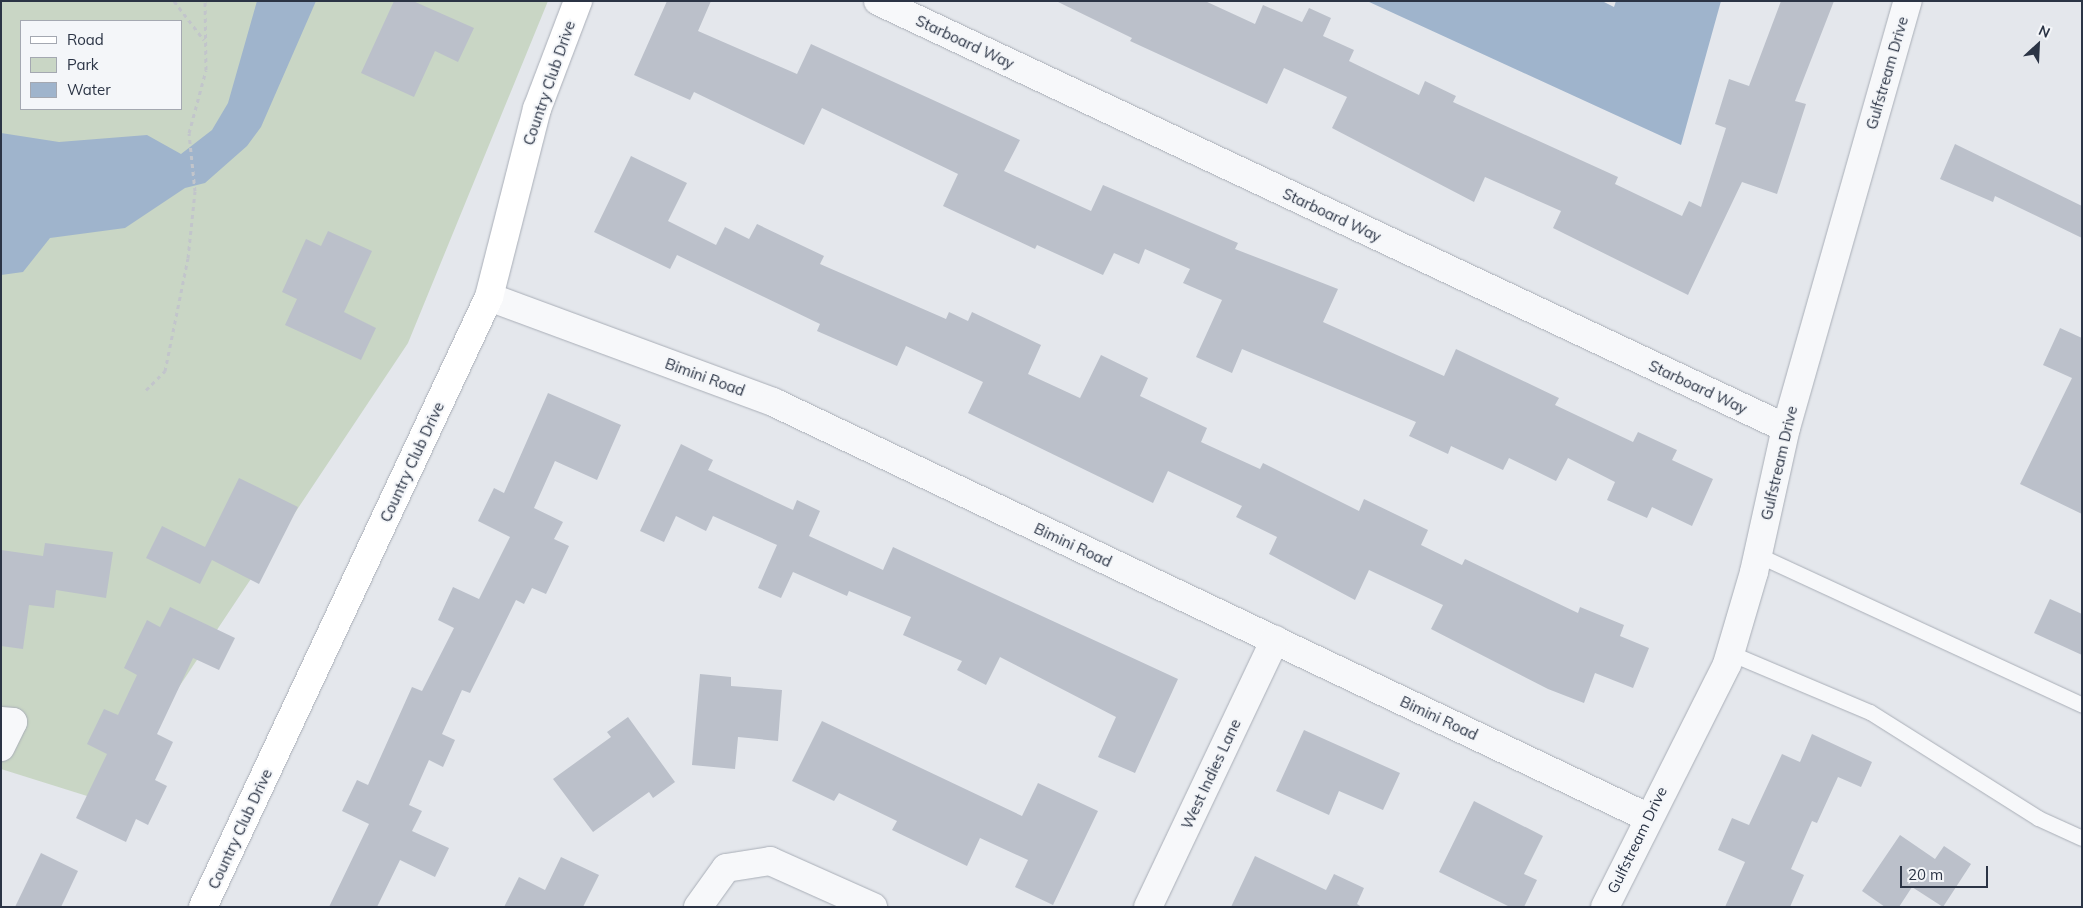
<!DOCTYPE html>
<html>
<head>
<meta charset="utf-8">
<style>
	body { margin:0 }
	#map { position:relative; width:2083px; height:908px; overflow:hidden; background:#e4e7ec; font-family:Mulish,sans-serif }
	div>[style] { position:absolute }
	.green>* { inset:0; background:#c9d6c5 }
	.water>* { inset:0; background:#9fb4cc }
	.building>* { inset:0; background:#bbc0ca }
	.path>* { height:3px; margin-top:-1.5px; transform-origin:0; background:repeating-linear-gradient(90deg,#c2c5cb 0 4px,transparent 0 8px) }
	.roads { filter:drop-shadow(0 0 1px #a9aeb7) drop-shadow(0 0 1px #a9aeb7) }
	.lane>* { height:15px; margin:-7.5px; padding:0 7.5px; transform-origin:7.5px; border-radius:7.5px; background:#f7f8fa }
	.street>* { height:28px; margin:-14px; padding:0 14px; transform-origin:14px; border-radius:14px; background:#f7f8fa }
	.secondary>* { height:28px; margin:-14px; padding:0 14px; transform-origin:14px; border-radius:14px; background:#fff }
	span { translate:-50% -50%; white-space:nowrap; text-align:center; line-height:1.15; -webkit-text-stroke:4px #f4f6f9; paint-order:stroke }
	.street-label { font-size:15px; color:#2b3445 }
	.frame { position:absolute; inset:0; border:2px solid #2b3445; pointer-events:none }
	.legend { position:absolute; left:20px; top:20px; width:162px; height:90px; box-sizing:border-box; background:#f4f6f9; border:1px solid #a4a8b1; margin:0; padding:6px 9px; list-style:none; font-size:15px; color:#2b3445 }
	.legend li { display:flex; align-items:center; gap:10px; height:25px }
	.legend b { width:25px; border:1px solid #a4a8b1 }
	.north { position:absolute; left:2013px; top:20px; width:50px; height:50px; -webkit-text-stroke:4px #f4f6f9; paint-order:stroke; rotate:25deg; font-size:14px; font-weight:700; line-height:20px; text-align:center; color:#2b3445 }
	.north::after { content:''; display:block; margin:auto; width:18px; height:22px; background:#2b3445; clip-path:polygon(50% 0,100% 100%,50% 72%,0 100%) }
	.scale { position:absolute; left:1900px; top:866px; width:88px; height:22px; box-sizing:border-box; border:2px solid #2b3445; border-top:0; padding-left:6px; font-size:15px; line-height:18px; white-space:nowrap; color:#2b3445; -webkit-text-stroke:4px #f4f6f9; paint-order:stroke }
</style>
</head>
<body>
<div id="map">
	<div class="green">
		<div style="clip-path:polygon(evenodd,1px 1px,548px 1px,408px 343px,103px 801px,1px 769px,1px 1px,21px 21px,181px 21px,181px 109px,21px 109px,21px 21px)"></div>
	</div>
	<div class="water">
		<div style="clip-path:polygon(257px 1px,316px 1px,261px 127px,247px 146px,205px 183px,185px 188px,125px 228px,50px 238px,23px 272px,1px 275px,1px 133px,59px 142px,147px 135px,181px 154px,212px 130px,228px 103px)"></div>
		<div style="clip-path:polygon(1367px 1px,1602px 1px,1614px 7px,1616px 1px,1721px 1px,1681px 145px)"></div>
	</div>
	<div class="building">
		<div style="clip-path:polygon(394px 1px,413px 1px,474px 28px,458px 62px,435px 51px,414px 97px,361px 73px)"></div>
		<div style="clip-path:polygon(667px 1px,711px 1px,698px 31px,797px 74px,811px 44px,1020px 140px,1004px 171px,1091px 211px,1103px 185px,1238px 243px,1235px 249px,1338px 289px,1323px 322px,1444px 376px,1456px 349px,1559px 398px,1555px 405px,1633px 442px,1638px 432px,1677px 450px,1672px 460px,1713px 479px,1692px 526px,1652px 507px,1647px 518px,1607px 500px,1615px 482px,1568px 458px,1556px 481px,1509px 458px,1503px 470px,1451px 446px,1448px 454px,1409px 436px,1416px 422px,1242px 349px,1232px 373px,1196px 357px,1222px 300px,1183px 283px,1190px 269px,1145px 249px,1139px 264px,1114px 253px,1103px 275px,1037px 245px,1035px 249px,943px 206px,958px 174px,822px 108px,804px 145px,694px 92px,690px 100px,634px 75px)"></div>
		<div style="clip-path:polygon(1056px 1px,1205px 1px,1255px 24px,1263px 5px,1302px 22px,1309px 8px,1331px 18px,1323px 36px,1354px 50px,1349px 61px,1419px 95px,1425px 81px,1456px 96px,1453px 102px,1618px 177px,1615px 184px,1682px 216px,1689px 201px,1701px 207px,1726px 128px,1715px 124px,1729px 79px,1749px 86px,1781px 1px,1834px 1px,1795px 101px,1806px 104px,1777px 194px,1742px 182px,1688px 295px,1553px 228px,1561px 211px,1485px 177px,1474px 202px,1332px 128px,1347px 97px,1284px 68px,1267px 104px,1130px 41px,1132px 38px)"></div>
		<div style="clip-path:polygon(1955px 144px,2082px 206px,2082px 238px,1995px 196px,1993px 202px,1940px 179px)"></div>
		<div style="clip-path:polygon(631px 156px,687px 183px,668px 221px,716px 245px,725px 227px,749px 239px,757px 224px,824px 256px,820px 264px,946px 319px,949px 312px,968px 321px,972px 312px,1041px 345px,1028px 374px,1080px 398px,1101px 355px,1148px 378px,1140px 396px,1207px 428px,1201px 442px,1260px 469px,1263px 463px,1359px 511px,1364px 499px,1428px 530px,1421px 545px,1462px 565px,1465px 559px,1578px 613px,1580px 607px,1624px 625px,1620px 636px,1649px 648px,1633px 688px,1595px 673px,1584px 703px,1548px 689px,1431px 629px,1443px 605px,1369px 570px,1355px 600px,1269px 554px,1277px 537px,1236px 517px,1242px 506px,1168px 471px,1153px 503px,968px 413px,983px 382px,906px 346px,897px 366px,817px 331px,820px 324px,677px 255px,670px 269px,594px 232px)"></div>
		<div style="clip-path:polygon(328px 231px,372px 251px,344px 312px,376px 328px,361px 360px,285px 325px,297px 299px,282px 292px,306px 239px,321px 246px)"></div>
		<div style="clip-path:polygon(2060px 328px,2082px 338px,2082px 514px,2020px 484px,2072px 378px,2043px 365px)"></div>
		<div style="clip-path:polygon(548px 393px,621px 425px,597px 480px,555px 461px,534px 508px,563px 522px,554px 539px,569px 546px,546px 594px,532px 588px,524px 604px,516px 600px,470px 693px,462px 690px,442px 734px,455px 740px,443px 767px,429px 760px,409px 805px,422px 811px,412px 831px,449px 848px,435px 877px,400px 860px,377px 907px,329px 907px,369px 824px,342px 811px,357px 780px,368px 785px,412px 687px,422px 691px,454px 628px,438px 620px,453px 587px,479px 599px,510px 537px,478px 521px,494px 488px,504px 493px)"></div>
		<div style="clip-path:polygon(681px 444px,713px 460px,708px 470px,793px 510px,797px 500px,820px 511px,809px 536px,883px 570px,893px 547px,1178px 679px,1135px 773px,1098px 757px,1116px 717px,1000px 657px,986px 685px,957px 670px,962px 661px,903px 635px,911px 617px,849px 591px,847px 596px,793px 572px,781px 598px,758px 588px,777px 545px,713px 516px,706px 531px,676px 516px,664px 542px,640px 531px)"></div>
		<div style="clip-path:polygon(239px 478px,298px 507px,259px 584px,212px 560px,200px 584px,146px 558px,162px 526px,205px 547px)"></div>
		<div style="clip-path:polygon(45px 543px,113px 552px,106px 598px,56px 590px,54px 608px,29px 605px,23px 649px,1px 646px,1px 550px,43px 556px)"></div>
		<div style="clip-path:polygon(2050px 599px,2082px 614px,2082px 655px,2034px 633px)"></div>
		<div style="clip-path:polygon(170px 607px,235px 638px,219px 670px,193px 658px,157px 734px,173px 742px,155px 780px,167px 786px,148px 825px,136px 819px,126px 842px,76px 818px,107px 754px,87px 744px,104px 709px,118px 715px,137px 675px,124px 668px,147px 620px,160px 627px)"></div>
		<div style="clip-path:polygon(700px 674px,731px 677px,731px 686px,782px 690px,778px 741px,738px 737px,735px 769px,692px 765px)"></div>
		<div style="clip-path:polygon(628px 717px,675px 782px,653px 798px,649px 792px,593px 832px,553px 779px,611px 737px,607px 732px)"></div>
		<div style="clip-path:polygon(822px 721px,1022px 816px,1038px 783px,1098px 811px,1053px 905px,1015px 887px,1028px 860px,980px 838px,967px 866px,892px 830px,897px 821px,839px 793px,834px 801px,792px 781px)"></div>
		<div style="clip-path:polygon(1304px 730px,1400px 773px,1383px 810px,1339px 791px,1329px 815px,1276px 791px)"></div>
		<div style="clip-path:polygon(1812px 734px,1872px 762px,1861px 787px,1838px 777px,1817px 823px,1812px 821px,1791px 869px,1804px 875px,1790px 907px,1725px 907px,1745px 862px,1718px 850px,1732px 818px,1749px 825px,1782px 754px,1800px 762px)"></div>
		<div style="clip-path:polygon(1474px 801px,1543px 836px,1524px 874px,1537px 880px,1524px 907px,1510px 907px,1439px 872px)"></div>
		<div style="clip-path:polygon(1900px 835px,1935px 859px,1944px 846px,1971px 864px,1943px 907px,1912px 887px,1899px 907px,1885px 907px,1862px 891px)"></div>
		<div style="clip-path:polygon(41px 853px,78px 871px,61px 907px,15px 907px)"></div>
		<div style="clip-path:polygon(1255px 856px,1326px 890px,1334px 874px,1364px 888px,1357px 904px,1362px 907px,1231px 907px)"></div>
		<div style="clip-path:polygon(561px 857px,599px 875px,583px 907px,504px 907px,519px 877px,545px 890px)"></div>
	</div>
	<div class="path">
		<div style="left:174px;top:1px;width:49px;rotate:52.4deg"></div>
		<div style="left:146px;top:390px;width:27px;rotate:-45deg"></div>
		<div style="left:165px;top:371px;width:115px;rotate:-78.5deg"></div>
		<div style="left:188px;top:258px;width:67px;rotate:-84deg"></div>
		<div style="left:195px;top:191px;width:58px;rotate:-95.9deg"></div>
		<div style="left:189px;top:133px;width:65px;rotate:-74.9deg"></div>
		<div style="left:206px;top:70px;width:69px;rotate:-90.8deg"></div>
	</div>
	<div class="roads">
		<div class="lane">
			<div style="left:1758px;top:555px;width:357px;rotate:24.8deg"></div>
			<div style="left:1730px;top:653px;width:152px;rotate:22.9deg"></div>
			<div style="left:1870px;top:712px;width:199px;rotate:32.2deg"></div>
			<div style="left:2038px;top:818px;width:48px;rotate:24.4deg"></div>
		</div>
		<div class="street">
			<div style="left:878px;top:1px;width:1003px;rotate:25.19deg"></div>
			<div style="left:489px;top:297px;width:303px;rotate:20.3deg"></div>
			<div style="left:773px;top:402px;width:968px;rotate:25.4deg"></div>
			<div style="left:1px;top:721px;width:12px;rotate:5deg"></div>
			<div style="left:13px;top:722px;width:28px;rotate:116deg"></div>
			<div style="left:698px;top:907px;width:48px;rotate:-54.3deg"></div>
			<div style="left:726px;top:868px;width:45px;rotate:-9deg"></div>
			<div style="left:770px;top:861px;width:113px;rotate:24.1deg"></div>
			<div style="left:1148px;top:907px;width:296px;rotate:-64.6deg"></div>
			<div style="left:1605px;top:907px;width:272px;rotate:-63.3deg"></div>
			<div style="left:1727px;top:664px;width:96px;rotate:-73.6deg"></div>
			<div style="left:1754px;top:572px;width:148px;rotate:-77.5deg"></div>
			<div style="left:1786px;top:428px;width:444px;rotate:-74.1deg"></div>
		</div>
		<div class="secondary">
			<div style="left:203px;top:907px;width:674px;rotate:-64.88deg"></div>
			<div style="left:489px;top:297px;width:194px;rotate:-75.7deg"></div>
			<div style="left:537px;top:109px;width:116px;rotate:-69.2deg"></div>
		</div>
	</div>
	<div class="street-label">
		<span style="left:965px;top:42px;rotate:25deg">Starboard Way</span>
		<span style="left:1887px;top:73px;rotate:-74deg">Gulfstream Drive</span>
		<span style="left:549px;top:83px;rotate:-71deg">Country Club Drive</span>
		<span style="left:1332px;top:215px;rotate:25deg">Starboard Way</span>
		<span style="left:705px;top:377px;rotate:20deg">Bimini Road</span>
		<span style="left:1698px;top:387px;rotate:25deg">Starboard Way</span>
		<span style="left:412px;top:462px;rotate:-65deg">Country Club Drive</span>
		<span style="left:1779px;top:463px;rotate:-77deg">Gulfstream Drive</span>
		<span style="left:1073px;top:545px;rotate:25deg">Bimini Road</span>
		<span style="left:1439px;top:718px;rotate:25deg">Bimini Road</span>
		<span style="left:1211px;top:774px;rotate:-65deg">West Indies Lane</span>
		<span style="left:240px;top:829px;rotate:-65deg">Country Club Drive</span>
		<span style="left:1637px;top:840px;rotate:-64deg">Gulfstream Drive</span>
	</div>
	<div class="frame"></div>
	<ul class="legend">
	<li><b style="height:6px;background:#fff"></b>Road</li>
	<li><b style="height:14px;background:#c9d6c5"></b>Park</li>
	<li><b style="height:14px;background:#9fb4cc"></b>Water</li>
	</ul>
	<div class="north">N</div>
	<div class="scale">20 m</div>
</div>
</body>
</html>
